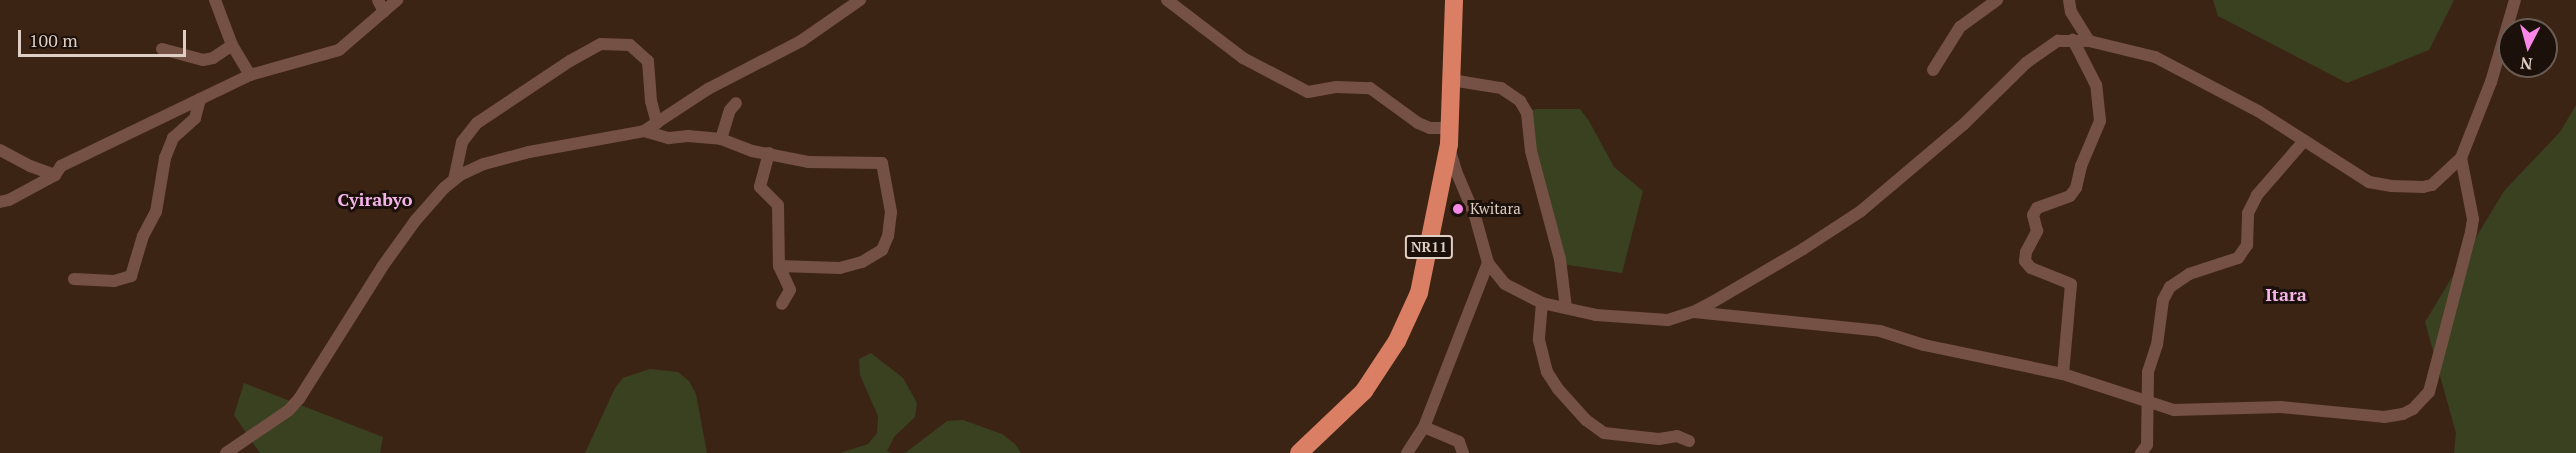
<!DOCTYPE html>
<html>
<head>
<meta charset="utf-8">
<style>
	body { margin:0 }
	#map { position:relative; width:2576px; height:453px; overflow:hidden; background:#3c2415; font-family:"PT Serif",serif }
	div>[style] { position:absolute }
	.green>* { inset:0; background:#394120 }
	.minor>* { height:12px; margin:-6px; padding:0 6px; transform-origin:6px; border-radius:6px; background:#755044 }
	.highway>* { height:18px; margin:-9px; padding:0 9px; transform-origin:9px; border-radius:9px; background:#db7f64 }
	.dots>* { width:16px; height:16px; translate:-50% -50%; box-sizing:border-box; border:3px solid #1b100a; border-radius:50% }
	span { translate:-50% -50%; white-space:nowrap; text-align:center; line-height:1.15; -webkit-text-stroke:6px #1b100a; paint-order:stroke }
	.shield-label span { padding:2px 4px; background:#1b100a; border:2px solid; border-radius:4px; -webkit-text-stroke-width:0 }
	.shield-label { font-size:14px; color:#decec4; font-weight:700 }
	.poi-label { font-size:15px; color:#decec4 }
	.left { translate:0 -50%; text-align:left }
	.quarter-label { font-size:18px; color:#f5b5ea; font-weight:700 }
	.north { position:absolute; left:2498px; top:18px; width:60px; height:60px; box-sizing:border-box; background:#1b100a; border:2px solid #695c54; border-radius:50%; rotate:186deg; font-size:16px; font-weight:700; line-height:24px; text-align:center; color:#decec4 }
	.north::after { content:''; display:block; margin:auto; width:21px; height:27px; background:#f987e8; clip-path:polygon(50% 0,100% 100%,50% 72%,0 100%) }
	.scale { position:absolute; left:18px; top:30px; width:168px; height:27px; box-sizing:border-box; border:3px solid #decec4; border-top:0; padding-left:8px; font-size:18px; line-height:21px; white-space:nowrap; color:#decec4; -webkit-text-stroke:4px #1b100a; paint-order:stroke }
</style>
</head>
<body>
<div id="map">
	<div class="green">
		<div style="clip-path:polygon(2213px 0,2454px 0,2429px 50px,2347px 83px,2218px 16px)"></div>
		<div style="clip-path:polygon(2576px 105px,2576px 453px,2454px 453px,2456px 433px,2425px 322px,2504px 191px,2560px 132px)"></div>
		<div style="clip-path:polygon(1536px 109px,1580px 109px,1589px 121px,1614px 167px,1643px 191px,1622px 273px,1561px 264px,1527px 113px)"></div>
		<div style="clip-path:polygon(871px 353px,903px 378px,917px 403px,915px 417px,894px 437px,887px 451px,892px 453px,840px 453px,868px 444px,877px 433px,878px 416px,860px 375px,859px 359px)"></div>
		<div style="clip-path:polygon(650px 369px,678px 372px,689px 381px,696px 394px,707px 453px,585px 453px,615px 388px,623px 378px)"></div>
		<div style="clip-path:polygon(244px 383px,383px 437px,380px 453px,260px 453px,234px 415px)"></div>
		<div style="clip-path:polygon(963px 420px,1002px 434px,1015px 444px,1021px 453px,905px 453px,947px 421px)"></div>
	</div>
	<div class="minor">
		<div style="left:215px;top:0;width:48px;rotate:69.3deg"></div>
		<div style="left:232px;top:45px;width:35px;rotate:59deg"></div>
		<div style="left:378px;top:0;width:13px;rotate:63deg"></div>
		<div style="left:1167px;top:0;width:96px;rotate:37.3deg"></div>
		<div style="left:1243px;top:58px;width:73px;rotate:27.6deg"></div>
		<div style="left:1308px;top:92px;width:29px;rotate:-10deg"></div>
		<div style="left:1337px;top:87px;width:33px;rotate:2deg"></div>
		<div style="left:1370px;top:88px;width:59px;rotate:36.1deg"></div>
		<div style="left:1418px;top:123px;width:13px;rotate:23deg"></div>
		<div style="left:1430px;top:128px;width:20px"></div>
		<div style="left:2069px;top:0;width:12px;rotate:81deg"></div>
		<div style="left:2071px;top:12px;width:34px;rotate:58deg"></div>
		<div style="left:162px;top:49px;width:42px;rotate:15deg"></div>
		<div style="left:203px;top:60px;width:10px;rotate:-11deg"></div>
		<div style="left:213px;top:58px;width:23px;rotate:-34deg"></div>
		<div style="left:1933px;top:70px;width:51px;rotate:-57.9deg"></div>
		<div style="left:1960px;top:27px;width:46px;rotate:-36.1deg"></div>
		<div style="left:1451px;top:80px;width:51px;rotate:9.1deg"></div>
		<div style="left:1501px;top:88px;width:23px;rotate:34deg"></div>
		<div style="left:1520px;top:101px;width:14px;rotate:60deg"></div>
		<div style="left:1527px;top:113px;width:38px;rotate:84deg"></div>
		<div style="left:1531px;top:151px;width:112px;rotate:75deg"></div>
		<div style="left:1560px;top:259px;width:49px;rotate:83deg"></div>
		<div style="left:644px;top:131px;width:26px;rotate:16deg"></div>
		<div style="left:669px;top:138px;width:19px;rotate:-6deg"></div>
		<div style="left:688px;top:136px;width:33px;rotate:5deg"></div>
		<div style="left:721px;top:139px;width:33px;rotate:21deg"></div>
		<div style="left:752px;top:151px;width:57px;rotate:11.1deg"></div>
		<div style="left:808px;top:162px;width:74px;rotate:0.8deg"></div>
		<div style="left:882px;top:163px;width:50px;rotate:79.6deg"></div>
		<div style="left:891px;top:212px;width:24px;rotate:97deg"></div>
		<div style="left:888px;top:236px;width:15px;rotate:113deg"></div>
		<div style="left:882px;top:250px;width:23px;rotate:149deg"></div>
		<div style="left:862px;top:262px;width:23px;rotate:165deg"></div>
		<div style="left:840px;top:268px;width:61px;rotate:-178.1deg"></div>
		<div style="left:721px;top:139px;width:30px;rotate:-73deg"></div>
		<div style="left:730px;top:110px;width:9px;rotate:-49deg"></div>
		<div style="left:0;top:150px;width:34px;rotate:28deg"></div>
		<div style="left:30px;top:166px;width:27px;rotate:20deg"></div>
		<div style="left:1450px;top:151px;width:21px;rotate:73deg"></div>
		<div style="left:1456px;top:171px;width:49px;rotate:67.1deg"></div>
		<div style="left:1475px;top:216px;width:49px;rotate:74.5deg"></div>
		<div style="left:1488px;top:263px;width:27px;rotate:51deg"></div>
		<div style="left:1505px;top:284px;width:42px;rotate:27.2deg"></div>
		<div style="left:1542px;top:303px;width:55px;rotate:12.5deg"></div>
		<div style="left:1596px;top:315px;width:72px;rotate:4deg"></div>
		<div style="left:1668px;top:320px;width:26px;rotate:-18deg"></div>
		<div style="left:1693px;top:312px;width:20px;rotate:-27deg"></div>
		<div style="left:1711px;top:303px;width:107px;rotate:-30.4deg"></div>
		<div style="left:1803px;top:249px;width:69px;rotate:-33.2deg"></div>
		<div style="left:1861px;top:211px;width:135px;rotate:-40.2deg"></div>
		<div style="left:1964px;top:124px;width:87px;rotate:-44.5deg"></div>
		<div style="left:2026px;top:63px;width:39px;rotate:-35deg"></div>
		<div style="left:2058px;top:41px;width:31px"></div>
		<div style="left:2089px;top:41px;width:68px;rotate:13.6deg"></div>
		<div style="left:2155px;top:57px;width:116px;rotate:27.7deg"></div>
		<div style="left:2258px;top:111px;width:132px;rotate:32.6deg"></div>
		<div style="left:2369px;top:182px;width:23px;rotate:10deg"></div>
		<div style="left:2392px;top:186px;width:31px;rotate:2deg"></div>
		<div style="left:2423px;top:187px;width:9px;rotate:-13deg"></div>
		<div style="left:2432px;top:185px;width:40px;rotate:-43deg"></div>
		<div style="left:2461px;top:158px;width:82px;rotate:-68.5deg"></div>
		<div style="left:2491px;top:82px;width:85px;rotate:-73.7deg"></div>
		<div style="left:769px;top:153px;width:35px;rotate:105deg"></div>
		<div style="left:760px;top:187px;width:25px;rotate:45deg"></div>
		<div style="left:778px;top:205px;width:61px;rotate:89.1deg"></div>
		<div style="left:779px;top:266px;width:26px;rotate:65deg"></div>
		<div style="left:790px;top:290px;width:16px;rotate:120deg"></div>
		<div style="left:454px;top:180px;width:39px;rotate:-78deg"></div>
		<div style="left:462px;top:142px;width:24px;rotate:-52deg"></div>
		<div style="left:477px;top:123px;width:112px;rotate:-33.7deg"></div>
		<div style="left:570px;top:61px;width:35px;rotate:-29deg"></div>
		<div style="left:601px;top:44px;width:29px;rotate:2deg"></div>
		<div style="left:630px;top:45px;width:24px;rotate:42deg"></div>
		<div style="left:648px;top:61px;width:40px;rotate:85.7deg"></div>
		<div style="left:651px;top:101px;width:23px;rotate:75deg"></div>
		<div style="left:0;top:202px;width:9px;rotate:-13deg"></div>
		<div style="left:9px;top:200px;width:52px;rotate:-28.5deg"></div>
		<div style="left:55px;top:175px;width:11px;rotate:-56deg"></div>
		<div style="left:61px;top:166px;width:210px;rotate:-25.7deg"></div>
		<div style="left:250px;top:75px;width:92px;rotate:-15.7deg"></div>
		<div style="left:339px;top:50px;width:77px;rotate:-40.8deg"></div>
		<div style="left:74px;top:279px;width:40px;rotate:2.9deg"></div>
		<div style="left:114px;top:281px;width:18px;rotate:-16deg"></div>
		<div style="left:131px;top:276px;width:42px;rotate:-73.3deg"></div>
		<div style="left:143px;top:236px;width:27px;rotate:-62deg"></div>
		<div style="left:156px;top:212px;width:55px;rotate:-80.5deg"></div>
		<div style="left:165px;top:158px;width:22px;rotate:-68deg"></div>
		<div style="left:173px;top:138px;width:30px;rotate:-42deg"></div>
		<div style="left:195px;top:118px;width:20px;rotate:-75deg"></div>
		<div style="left:1542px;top:303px;width:37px;rotate:95deg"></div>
		<div style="left:1539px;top:340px;width:33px;rotate:76deg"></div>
		<div style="left:1547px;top:372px;width:20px;rotate:57deg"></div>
		<div style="left:1558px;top:389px;width:42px;rotate:47.9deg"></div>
		<div style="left:1586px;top:420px;width:22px;rotate:36deg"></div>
		<div style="left:1604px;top:433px;width:55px;rotate:6.2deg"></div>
		<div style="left:1659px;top:439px;width:18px;rotate:-9deg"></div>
		<div style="left:1677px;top:436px;width:13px;rotate:23deg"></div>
		<div style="left:1694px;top:312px;width:187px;rotate:5.8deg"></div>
		<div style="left:1880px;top:331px;width:46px;rotate:17.7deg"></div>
		<div style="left:1924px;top:345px;width:142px;rotate:11.8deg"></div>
		<div style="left:2063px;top:374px;width:117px;rotate:18deg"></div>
		<div style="left:2174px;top:410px;width:107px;rotate:-1.6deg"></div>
		<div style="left:2281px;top:407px;width:103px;rotate:5.5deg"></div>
		<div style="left:2384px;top:417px;width:19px;rotate:-9deg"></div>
		<div style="left:2403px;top:414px;width:11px;rotate:-27deg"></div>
		<div style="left:2413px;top:409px;width:23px;rotate:-47deg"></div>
		<div style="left:2429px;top:392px;width:165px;rotate:-75.3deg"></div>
		<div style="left:2471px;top:232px;width:13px;rotate:-81deg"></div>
		<div style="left:2473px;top:219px;width:62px;rotate:-101.1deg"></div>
		<div style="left:2063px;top:374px;width:90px;rotate:-84.9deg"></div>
		<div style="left:2071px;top:284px;width:43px;rotate:-158.2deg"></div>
		<div style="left:2031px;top:268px;width:9px;rotate:-131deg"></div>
		<div style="left:2025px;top:261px;width:9px;rotate:-84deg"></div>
		<div style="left:2026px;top:252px;width:24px;rotate:-62deg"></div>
		<div style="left:2037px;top:231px;width:16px;rotate:-104deg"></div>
		<div style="left:2033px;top:215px;width:8px;rotate:-60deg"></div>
		<div style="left:2037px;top:208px;width:35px;rotate:-20deg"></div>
		<div style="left:2070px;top:196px;width:10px;rotate:-53deg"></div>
		<div style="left:2076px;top:188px;width:23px;rotate:-77deg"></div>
		<div style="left:2081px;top:166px;width:49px;rotate:-67.1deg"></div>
		<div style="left:2100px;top:121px;width:36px;rotate:-96deg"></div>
		<div style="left:2096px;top:85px;width:51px;rotate:-117.1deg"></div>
		<div style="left:1424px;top:427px;width:38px;rotate:23deg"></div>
		<div style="left:1459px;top:442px;width:12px;rotate:70deg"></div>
		<div style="left:226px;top:453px;width:76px;rotate:-34.3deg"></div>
		<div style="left:289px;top:410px;width:15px;rotate:-48deg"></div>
		<div style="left:299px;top:399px;width:156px;rotate:-57.8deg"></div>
		<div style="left:382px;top:267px;width:57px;rotate:-54.3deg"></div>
		<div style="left:415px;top:221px;width:44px;rotate:-48.7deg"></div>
		<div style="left:444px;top:188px;width:21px;rotate:-39deg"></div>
		<div style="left:460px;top:175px;width:26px;rotate:-25deg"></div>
		<div style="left:484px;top:164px;width:47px;rotate:-14.9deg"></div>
		<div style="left:529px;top:152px;width:117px;rotate:-10.3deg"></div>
		<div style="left:644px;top:131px;width:77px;rotate:-33.3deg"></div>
		<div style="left:708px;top:89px;width:105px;rotate:-27.3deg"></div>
		<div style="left:801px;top:41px;width:72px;rotate:-34.8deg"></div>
		<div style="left:1407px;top:453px;width:31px;rotate:-57deg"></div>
		<div style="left:1424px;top:427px;width:176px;rotate:-68.7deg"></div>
		<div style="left:2141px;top:453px;width:10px;rotate:-53deg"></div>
		<div style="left:2147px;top:445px;width:73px;rotate:-89.2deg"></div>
		<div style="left:2148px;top:372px;width:28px;rotate:-72deg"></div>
		<div style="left:2157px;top:345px;width:45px;rotate:-82.4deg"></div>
		<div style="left:2163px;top:300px;width:15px;rotate:-62deg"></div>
		<div style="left:2170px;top:287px;width:23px;rotate:-34deg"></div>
		<div style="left:2189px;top:274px;width:52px;rotate:-18.1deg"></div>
		<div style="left:2238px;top:258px;width:16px;rotate:-55deg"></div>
		<div style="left:2247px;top:245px;width:32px;rotate:-88deg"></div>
		<div style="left:2248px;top:213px;width:20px;rotate:-63deg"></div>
		<div style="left:2257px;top:195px;width:72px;rotate:-49deg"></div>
	</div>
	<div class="highway">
		<div style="left:1299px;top:453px;width:90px;rotate:-43.6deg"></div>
		<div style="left:1364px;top:391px;width:60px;rotate:-56.6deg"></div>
		<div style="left:1397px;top:341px;width:53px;rotate:-65.4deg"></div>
		<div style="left:1419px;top:293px;width:152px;rotate:-78.6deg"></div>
		<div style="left:1449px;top:144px;width:144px;rotate:-88deg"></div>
	</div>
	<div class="dots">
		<div style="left:1458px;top:209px;background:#f987e8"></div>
	</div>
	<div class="shield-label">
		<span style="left:1429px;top:247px">NR11</span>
	</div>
	<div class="poi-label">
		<span class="left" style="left:1470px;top:209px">Kwitara</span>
	</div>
	<div class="quarter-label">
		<span style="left:375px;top:199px">Cyirabyo</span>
		<span style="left:2286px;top:294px">Itara</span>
	</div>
	<div class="north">N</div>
	<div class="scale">100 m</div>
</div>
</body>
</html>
